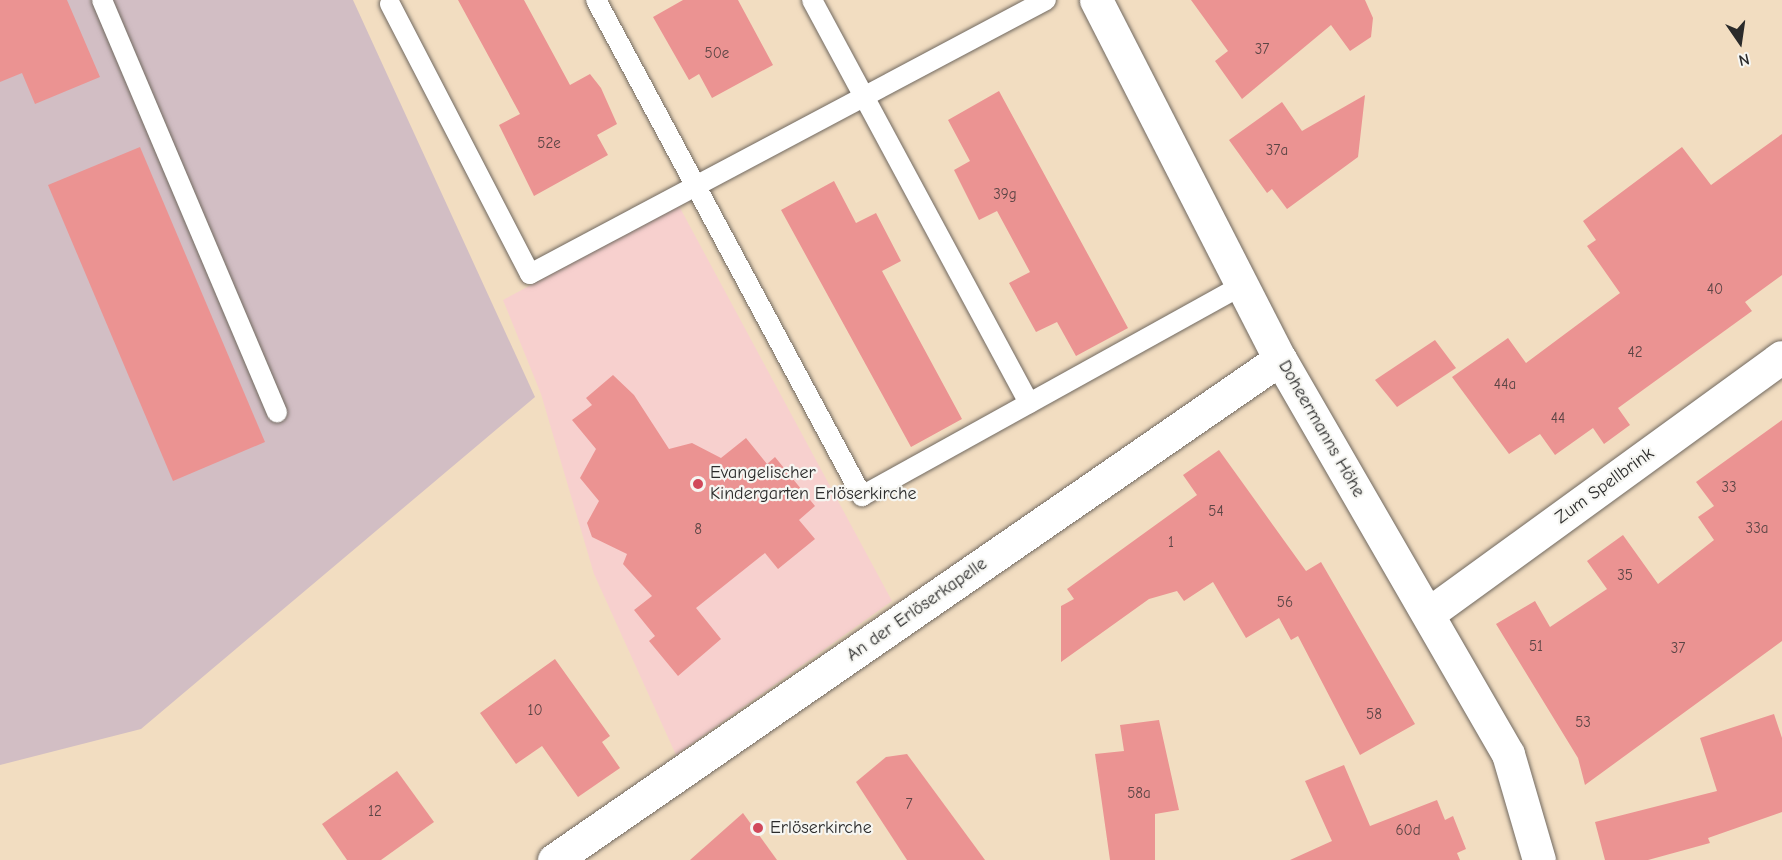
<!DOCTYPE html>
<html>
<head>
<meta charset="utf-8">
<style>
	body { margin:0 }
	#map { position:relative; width:1782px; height:860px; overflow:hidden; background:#f2ddc1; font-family:"Comic Neue",sans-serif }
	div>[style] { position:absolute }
	.built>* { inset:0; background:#f7d0ce }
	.industrial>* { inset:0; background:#d2bec4 }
	.building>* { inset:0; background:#eb9392 }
	.roads { filter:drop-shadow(0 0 2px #716960) drop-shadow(0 0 2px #716960) }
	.lane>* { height:20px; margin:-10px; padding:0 10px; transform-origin:10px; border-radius:10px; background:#fff }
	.street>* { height:33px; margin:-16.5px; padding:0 16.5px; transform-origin:16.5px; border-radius:16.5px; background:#fff }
	.dots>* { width:16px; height:16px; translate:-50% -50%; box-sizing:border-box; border:3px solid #f6f6f2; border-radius:50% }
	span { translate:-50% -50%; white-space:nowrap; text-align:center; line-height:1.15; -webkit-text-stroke:4.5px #f6f6f2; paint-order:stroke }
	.number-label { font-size:15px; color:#5b4545 }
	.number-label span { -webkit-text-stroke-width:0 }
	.street-label { font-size:18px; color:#2b2b2b }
	.poi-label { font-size:18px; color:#2b2b2b }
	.left { translate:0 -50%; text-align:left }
	.north { position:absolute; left:1710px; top:12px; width:60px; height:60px; -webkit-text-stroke:4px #f6f6f2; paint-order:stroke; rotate:167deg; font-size:16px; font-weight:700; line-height:24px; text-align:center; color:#2b2b2b }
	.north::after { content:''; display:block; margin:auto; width:21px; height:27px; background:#2b2b2b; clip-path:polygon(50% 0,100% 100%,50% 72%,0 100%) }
</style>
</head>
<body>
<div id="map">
	<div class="built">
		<div style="clip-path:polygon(679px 206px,892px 601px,676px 755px,594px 574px,541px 394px,503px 300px)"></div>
	</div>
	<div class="industrial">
		<div style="clip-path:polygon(0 0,353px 0,535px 397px,141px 729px,0 765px)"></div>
	</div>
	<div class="building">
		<div style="clip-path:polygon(0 0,67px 0,100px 77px,35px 104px,22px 73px,0 82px)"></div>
		<div style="clip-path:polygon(458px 0,524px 0,570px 85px,590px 74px,601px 88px,617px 124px,597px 135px,608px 155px,534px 196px,499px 125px,520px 114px)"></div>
		<div style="clip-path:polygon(683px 0,738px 0,773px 65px,712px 98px,699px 74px,689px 80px,653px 17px)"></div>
		<div style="clip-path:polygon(1191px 0,1365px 0,1373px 18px,1371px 37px,1350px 51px,1331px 25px,1242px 99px,1215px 61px,1228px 51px)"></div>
		<div style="clip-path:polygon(999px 91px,1128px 328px,1076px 356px,1057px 322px,1036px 332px,1009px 283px,1030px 272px,997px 211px,979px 220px,954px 170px,970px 161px,948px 120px)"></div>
		<div style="clip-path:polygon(1365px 95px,1358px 157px,1287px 209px,1272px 189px,1267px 193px,1229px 140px,1282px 102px,1302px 131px)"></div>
		<div style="clip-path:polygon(1782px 134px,1782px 275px,1745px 302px,1752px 311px,1618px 408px,1630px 425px,1604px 444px,1593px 428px,1555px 455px,1540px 434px,1509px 454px,1452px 377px,1508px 338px,1526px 363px,1620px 293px,1587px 246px,1596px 240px,1583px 221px,1682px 147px,1711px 185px)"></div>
		<div style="clip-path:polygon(140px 147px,265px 442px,173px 481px,48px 185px)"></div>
		<div style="clip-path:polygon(834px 181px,856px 223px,876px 213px,901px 261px,882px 271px,962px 419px,911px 447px,781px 210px)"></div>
		<div style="clip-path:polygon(1435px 340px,1456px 368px,1397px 407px,1375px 380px)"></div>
		<div style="clip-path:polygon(613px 375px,634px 395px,669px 449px,692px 443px,721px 458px,746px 438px,767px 464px,775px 457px,815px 506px,799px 520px,815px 539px,778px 569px,765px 553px,696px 608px,721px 639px,678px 676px,649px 641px,655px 636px,634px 610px,652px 596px,623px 564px,627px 554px,592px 537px,587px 523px,599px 501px,580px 478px,596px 449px,572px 420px,592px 405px,586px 398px)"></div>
		<div style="clip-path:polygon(1782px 420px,1782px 641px,1585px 785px,1578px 758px,1496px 624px,1535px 601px,1550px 627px,1607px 589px,1587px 561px,1623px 535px,1658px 584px,1714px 540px,1698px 517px,1714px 506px,1696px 482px)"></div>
		<div style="clip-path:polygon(1219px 450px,1306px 571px,1321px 562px,1415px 724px,1360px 755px,1298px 636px,1291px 640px,1279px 618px,1246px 638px,1213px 582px,1184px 601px,1177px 591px,1149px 599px,1061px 662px,1061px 606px,1074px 599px,1067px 589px,1197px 495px,1183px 475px)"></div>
		<div style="clip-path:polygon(555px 659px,610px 736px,602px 742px,620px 768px,578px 797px,542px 746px,516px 764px,480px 713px)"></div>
		<div style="clip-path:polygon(1774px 714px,1782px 738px,1782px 812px,1708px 838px,1710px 843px,1648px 860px,1605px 860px,1595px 822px,1717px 791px,1700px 738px)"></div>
		<div style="clip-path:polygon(1159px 720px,1179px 810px,1155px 814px,1155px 860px,1110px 860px,1095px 754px,1124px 751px,1120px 725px)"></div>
		<div style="clip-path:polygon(907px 754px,985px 860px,907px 860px,856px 782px,886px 757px)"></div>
		<div style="clip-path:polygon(1344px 765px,1370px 826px,1437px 800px,1445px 820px,1453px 816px,1466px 849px,1457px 853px,1460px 860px,1290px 860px,1332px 841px,1305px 781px)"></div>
		<div style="clip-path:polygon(397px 771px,434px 822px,381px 860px,347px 860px,322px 824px)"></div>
		<div style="clip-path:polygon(743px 813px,777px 860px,690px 860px)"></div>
	</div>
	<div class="roads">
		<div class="lane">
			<div style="left:102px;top:0;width:448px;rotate:67deg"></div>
			<div style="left:596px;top:0;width:563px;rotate:61.8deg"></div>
			<div style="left:862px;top:496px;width:435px;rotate:-29deg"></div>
			<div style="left:812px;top:0;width:458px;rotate:61.7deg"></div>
			<div style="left:390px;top:4px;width:304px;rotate:62.6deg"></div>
			<div style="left:530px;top:274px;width:584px;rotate:-27.97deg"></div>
		</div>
		<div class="street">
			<div style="left:1096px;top:0;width:403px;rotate:62.9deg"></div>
			<div style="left:1280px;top:359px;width:456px;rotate:60deg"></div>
			<div style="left:1508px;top:754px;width:110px;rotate:73.7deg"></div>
			<div style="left:1428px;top:614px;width:437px;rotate:-36deg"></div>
			<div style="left:554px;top:860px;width:882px;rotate:-34.61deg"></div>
		</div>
	</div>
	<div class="dots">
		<div style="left:698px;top:484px;background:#d1495b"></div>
		<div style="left:758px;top:828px;background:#d1495b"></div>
	</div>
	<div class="number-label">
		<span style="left:1262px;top:50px">37</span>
		<span style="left:717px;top:54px">50e</span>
		<span style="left:549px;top:144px">52e</span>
		<span style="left:1277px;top:151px">37a</span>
		<span style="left:1005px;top:195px">39g</span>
		<span style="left:1715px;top:290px">40</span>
		<span style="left:1635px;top:353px">42</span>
		<span style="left:1505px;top:385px">44a</span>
		<span style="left:1558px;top:419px">44</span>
		<span style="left:1729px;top:488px">33</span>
		<span style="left:1216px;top:512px">54</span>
		<span style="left:1757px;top:529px">33a</span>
		<span style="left:698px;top:530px">8</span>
		<span style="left:1171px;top:543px">1</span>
		<span style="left:1625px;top:576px">35</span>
		<span style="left:1285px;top:603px">56</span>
		<span style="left:1536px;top:647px">51</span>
		<span style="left:1678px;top:649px">37</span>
		<span style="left:535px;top:711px">10</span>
		<span style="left:1374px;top:715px">58</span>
		<span style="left:1583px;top:723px">53</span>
		<span style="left:1139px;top:794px">58a</span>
		<span style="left:909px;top:805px">7</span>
		<span style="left:375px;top:812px">12</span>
		<span style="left:1408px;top:831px">60d</span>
	</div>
	<div class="street-label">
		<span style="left:1321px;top:429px;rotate:60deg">Doheermanns Höhe</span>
		<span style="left:1605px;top:486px;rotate:-36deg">Zum Spellbrink</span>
		<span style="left:917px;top:610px;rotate:-35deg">An der Erlöserkapelle</span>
	</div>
	<div class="poi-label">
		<span class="left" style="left:710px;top:484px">Evangelischer<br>Kindergarten Erlöserkirche</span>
		<span class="left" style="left:770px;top:828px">Erlöserkirche</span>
	</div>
	<div class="north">N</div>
</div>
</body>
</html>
